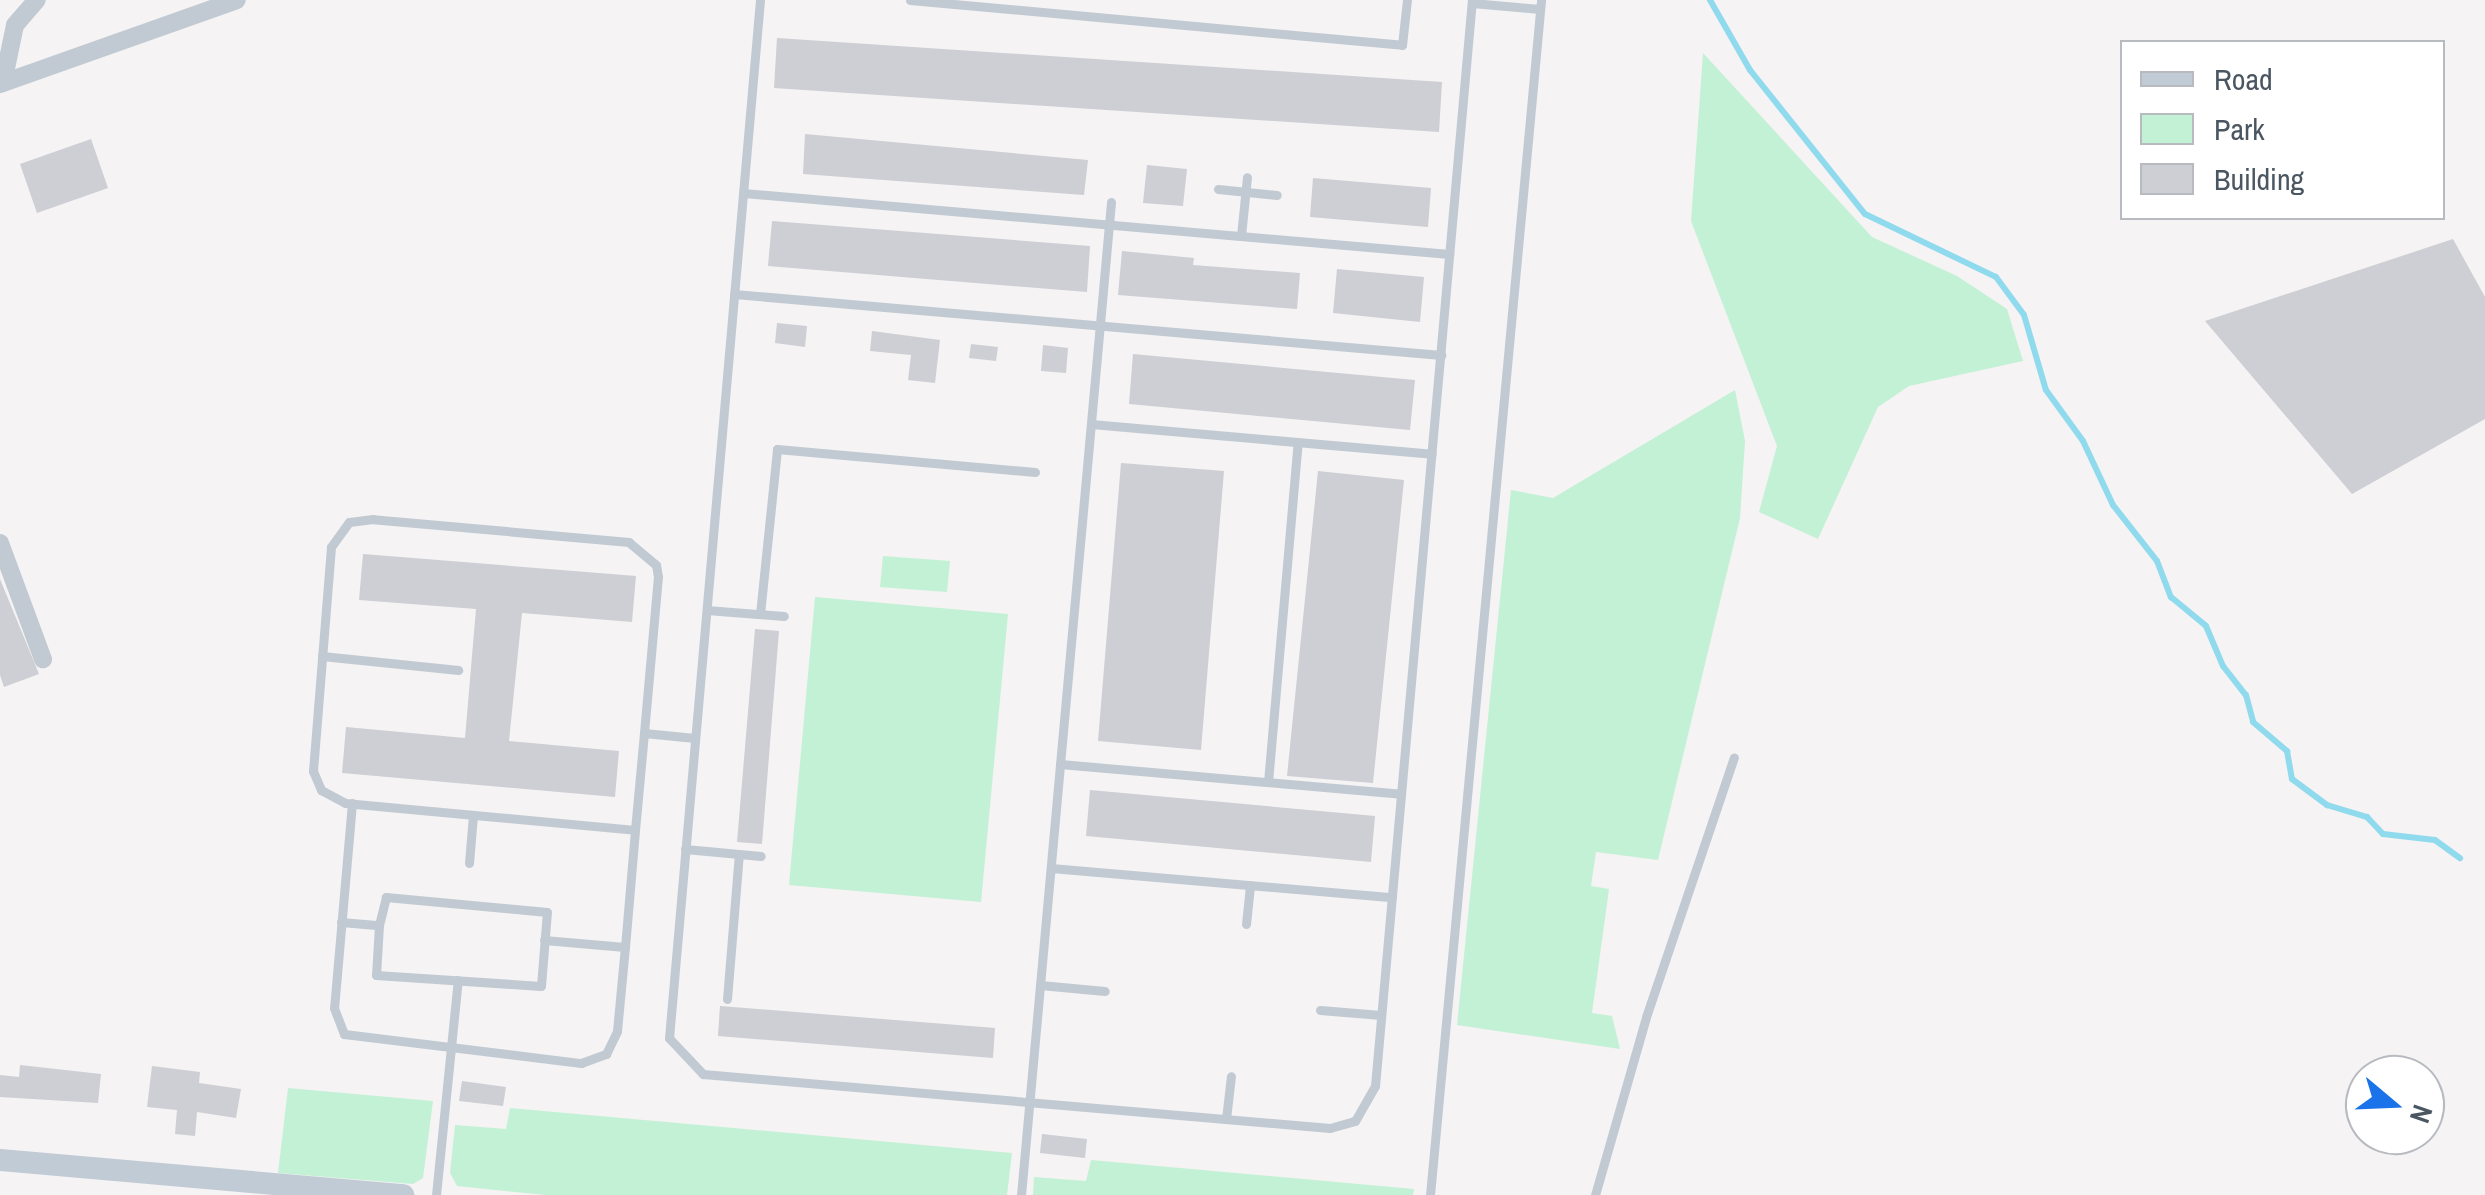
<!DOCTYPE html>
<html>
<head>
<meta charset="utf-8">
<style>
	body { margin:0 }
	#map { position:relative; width:2485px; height:1195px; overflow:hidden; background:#f5f3f3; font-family:"Archivo Narrow",sans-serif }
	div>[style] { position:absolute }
	.green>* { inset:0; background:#c3f1d5 }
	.stream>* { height:6px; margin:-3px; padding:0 3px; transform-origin:3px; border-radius:3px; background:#90daee }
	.building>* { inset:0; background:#cdcfd5 }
	.service>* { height:9px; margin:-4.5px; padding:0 4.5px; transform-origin:4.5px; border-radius:4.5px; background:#c1cad2 }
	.minor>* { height:18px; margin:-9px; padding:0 9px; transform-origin:9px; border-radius:9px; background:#c1cad2 }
	.secondary>* { height:22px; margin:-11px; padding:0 11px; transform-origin:11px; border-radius:11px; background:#c1cbd6 }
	span { translate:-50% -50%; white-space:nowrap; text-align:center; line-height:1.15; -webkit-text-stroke:10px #fff; paint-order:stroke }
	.legend { position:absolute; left:2120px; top:40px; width:325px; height:180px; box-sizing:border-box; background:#fff; border:2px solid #b7bbc0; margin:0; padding:12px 18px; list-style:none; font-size:30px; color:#4a5661 }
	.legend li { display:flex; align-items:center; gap:20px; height:50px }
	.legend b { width:50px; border:2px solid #b7bbc0 }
	.north { position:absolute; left:2345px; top:1055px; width:100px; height:100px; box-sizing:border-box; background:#fff; border:2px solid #b7bbc0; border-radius:50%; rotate:109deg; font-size:28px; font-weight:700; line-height:40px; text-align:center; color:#4a5661 }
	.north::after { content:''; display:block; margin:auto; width:35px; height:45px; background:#1a73e8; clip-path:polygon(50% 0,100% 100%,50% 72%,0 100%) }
</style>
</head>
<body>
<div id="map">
	<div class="green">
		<div style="clip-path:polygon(1703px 53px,1872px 237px,1957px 276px,2007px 309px,2023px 361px,1909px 386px,1878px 407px,1818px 539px,1759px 512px,1777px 446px,1691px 221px)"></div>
		<div style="clip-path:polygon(1735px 390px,1745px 441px,1740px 518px,1658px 860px,1596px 852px,1591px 886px,1609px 889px,1592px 1013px,1612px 1016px,1620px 1049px,1457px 1025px,1511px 490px,1553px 498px)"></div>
		<div style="clip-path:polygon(883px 556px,950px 561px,947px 592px,880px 587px)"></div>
		<div style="clip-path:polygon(815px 597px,1008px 614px,981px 902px,789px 885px)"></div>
		<div style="clip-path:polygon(288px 1088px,433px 1101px,423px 1178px,413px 1184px,278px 1173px)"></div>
		<div style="clip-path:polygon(510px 1108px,1012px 1153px,1007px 1195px,545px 1195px,457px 1186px,450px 1173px,455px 1125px,506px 1129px)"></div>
		<div style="clip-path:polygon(1091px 1160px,1414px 1189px,1413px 1195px,1033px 1195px,1034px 1177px,1086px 1181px)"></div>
	</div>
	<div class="stream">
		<div style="left:1710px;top:0;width:81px;rotate:60.3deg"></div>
		<div style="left:1750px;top:70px;width:184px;rotate:51.4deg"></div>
		<div style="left:1865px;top:214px;width:145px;rotate:25.7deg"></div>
		<div style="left:1996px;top:277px;width:47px;rotate:53.6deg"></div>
		<div style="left:2024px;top:315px;width:78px;rotate:73.7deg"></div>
		<div style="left:2046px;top:390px;width:63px;rotate:54deg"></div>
		<div style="left:2083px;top:441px;width:71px;rotate:64.9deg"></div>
		<div style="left:2113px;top:505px;width:71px;rotate:51.8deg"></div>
		<div style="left:2157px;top:561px;width:39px;rotate:69deg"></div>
		<div style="left:2171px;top:597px;width:45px;rotate:39.6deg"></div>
		<div style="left:2206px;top:626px;width:43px;rotate:67deg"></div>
		<div style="left:2223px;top:666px;width:37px;rotate:52deg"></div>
		<div style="left:2246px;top:695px;width:28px;rotate:75deg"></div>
		<div style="left:2253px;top:722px;width:45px;rotate:40.5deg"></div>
		<div style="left:2287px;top:751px;width:28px;rotate:80deg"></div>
		<div style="left:2292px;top:779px;width:44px;rotate:36.6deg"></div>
		<div style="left:2327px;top:805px;width:42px;rotate:16.7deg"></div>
		<div style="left:2367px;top:817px;width:23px;rotate:47deg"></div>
		<div style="left:2383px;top:834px;width:52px;rotate:6.6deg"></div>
		<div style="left:2435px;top:840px;width:31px;rotate:36deg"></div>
	</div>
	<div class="building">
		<div style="clip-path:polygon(777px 38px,1442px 82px,1439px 132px,774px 88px)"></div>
		<div style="clip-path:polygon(805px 134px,1088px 160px,1084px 195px,803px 174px)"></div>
		<div style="clip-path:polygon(91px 139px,108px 188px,37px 213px,20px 164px)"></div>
		<div style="clip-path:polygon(1147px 165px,1187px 169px,1183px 206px,1143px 203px)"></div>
		<div style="clip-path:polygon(1313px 178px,1431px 188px,1428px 227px,1310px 217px)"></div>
		<div style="clip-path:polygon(772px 221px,1090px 246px,1087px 292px,768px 266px)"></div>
		<div style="clip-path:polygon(2453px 239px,2485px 297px,2485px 419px,2352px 494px,2205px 321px)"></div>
		<div style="clip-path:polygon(1122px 251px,1194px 258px,1193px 265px,1300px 273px,1297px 309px,1118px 295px)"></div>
		<div style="clip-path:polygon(1337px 269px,1424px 277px,1420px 322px,1333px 313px)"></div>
		<div style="clip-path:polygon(777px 323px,807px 326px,805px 347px,775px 343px)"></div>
		<div style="clip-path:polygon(872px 331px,940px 340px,935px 383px,908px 380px,911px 355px,870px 351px)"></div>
		<div style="clip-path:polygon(971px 344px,998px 347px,996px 361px,969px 358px)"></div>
		<div style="clip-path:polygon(1043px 345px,1068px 348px,1066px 373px,1041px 371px)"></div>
		<div style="clip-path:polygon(1133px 354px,1415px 380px,1410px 430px,1129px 404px)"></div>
		<div style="clip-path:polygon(1121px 463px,1224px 471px,1201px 750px,1098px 741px)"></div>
		<div style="clip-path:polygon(1318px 471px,1404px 480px,1373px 783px,1287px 776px)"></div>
		<div style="clip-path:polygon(363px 554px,636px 576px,632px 622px,522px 613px,509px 741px,619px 751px,615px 797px,342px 773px,346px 727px,465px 738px,476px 609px,359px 600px)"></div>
		<div style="clip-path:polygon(0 579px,39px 674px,4px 687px,0 675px)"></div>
		<div style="clip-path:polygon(755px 629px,779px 631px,762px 844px,737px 842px)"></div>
		<div style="clip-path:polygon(1090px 790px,1375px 816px,1371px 862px,1086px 836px)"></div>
		<div style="clip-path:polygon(720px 1006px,995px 1028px,993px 1058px,718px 1036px)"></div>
		<div style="clip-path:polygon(20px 1065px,101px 1074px,98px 1103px,0 1097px,0 1075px,19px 1077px)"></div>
		<div style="clip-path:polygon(152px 1066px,200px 1072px,199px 1083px,241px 1089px,236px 1118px,197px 1112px,195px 1136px,175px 1134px,177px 1110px,147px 1107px)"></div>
		<div style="clip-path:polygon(462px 1081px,506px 1087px,503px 1106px,459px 1101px)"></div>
		<div style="clip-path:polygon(1042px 1134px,1087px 1139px,1085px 1158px,1040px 1153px)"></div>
	</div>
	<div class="service">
		<div style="left:760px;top:0;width:1042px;rotate:95.01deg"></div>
		<div style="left:669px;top:1038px;width:50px;rotate:46.6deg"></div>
		<div style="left:703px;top:1074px;width:629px;rotate:4.92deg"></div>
		<div style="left:1330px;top:1128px;width:26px;rotate:-16deg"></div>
		<div style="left:1355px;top:1121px;width:40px;rotate:-60.3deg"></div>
		<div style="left:1375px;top:1086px;width:1090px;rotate:-84.9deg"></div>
		<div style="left:910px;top:0;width:494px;rotate:5.2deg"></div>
		<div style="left:1402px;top:45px;width:45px;rotate:-83.7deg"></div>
		<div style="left:1472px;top:3px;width:68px;rotate:5deg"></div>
		<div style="left:1218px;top:189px;width:59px;rotate:5.8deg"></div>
		<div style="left:743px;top:193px;width:709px;rotate:4.94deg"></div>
		<div style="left:1241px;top:236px;width:59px;rotate:-84.2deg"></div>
		<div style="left:734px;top:294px;width:710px;rotate:4.93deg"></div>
		<div style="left:1091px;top:424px;width:342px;rotate:5deg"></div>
		<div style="left:707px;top:610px;width:77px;rotate:4.5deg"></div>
		<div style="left:760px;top:614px;width:166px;rotate:-84.1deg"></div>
		<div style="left:777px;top:449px;width:259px;rotate:5.1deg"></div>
		<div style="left:322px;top:656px;width:137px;rotate:5.9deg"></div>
		<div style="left:644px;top:733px;width:51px;rotate:5.6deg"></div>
		<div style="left:1060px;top:764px;width:342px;rotate:5deg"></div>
		<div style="left:1268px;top:782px;width:341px;rotate:-85deg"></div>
		<div style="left:352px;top:803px;width:206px;rotate:95deg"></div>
		<div style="left:334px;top:1008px;width:28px;rotate:69deg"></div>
		<div style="left:344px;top:1034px;width:239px;rotate:7deg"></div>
		<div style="left:581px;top:1063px;width:27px;rotate:-20deg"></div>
		<div style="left:606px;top:1054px;width:25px;rotate:-64deg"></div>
		<div style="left:617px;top:1031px;width:84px;rotate:-84.6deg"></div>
		<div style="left:625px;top:947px;width:117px;rotate:-85.1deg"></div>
		<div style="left:635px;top:830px;width:97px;rotate:-84.7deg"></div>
		<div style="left:644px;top:733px;width:157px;rotate:-84.9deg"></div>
		<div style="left:658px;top:577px;width:12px;rotate:-99deg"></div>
		<div style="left:656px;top:565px;width:35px;rotate:-140deg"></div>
		<div style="left:629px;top:542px;width:257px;rotate:-174.9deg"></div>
		<div style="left:373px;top:519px;width:24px;rotate:173deg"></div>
		<div style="left:349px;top:522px;width:31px;rotate:126deg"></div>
		<div style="left:331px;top:547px;width:225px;rotate:94.6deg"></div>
		<div style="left:313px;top:771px;width:21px;rotate:67deg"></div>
		<div style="left:321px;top:790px;width:27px;rotate:28deg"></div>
		<div style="left:345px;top:803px;width:291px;rotate:5.3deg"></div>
		<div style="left:685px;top:849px;width:76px;rotate:5.3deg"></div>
		<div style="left:469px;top:863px;width:48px;rotate:-85.2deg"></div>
		<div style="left:1051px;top:868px;width:342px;rotate:4.9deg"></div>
		<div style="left:341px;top:922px;width:38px;rotate:5deg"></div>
		<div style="left:379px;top:925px;width:50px;rotate:93.4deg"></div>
		<div style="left:376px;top:975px;width:165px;rotate:3.8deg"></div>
		<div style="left:541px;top:986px;width:74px;rotate:-85.4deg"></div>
		<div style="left:547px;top:912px;width:162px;rotate:-174.7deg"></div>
		<div style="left:386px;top:897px;width:29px;rotate:104deg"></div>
		<div style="left:1246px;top:924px;width:39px;rotate:-84deg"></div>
		<div style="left:544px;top:940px;width:81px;rotate:4.9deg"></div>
		<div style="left:1040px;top:985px;width:65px;rotate:5.3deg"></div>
		<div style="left:727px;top:999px;width:145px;rotate:-85.3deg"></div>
		<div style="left:1320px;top:1010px;width:61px;rotate:4.7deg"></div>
		<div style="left:1226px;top:1119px;width:43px;rotate:-83.4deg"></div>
		<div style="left:436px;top:1195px;width:216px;rotate:-84.2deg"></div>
		<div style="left:1021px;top:1195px;width:997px;rotate:-84.82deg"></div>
		<div style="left:1430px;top:1195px;width:1200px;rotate:-84.69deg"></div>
		<div style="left:1595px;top:1195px;width:185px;rotate:-74deg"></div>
		<div style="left:1646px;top:1017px;width:274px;rotate:-71.3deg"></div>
	</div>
	<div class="minor">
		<div style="left:3px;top:83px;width:59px;rotate:-78.3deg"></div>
		<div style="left:15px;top:25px;width:33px;rotate:-49deg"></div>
		<div style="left:0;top:84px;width:251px;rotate:-19.5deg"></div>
		<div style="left:0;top:543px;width:124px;rotate:69.7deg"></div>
	</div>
	<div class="secondary">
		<div style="left:0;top:1160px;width:405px;rotate:5deg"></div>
	</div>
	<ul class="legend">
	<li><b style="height:12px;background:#c1cbd6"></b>Road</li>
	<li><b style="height:28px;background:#c3f1d5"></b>Park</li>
	<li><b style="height:28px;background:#cdcfd5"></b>Building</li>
	</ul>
	<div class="north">N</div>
</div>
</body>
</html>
